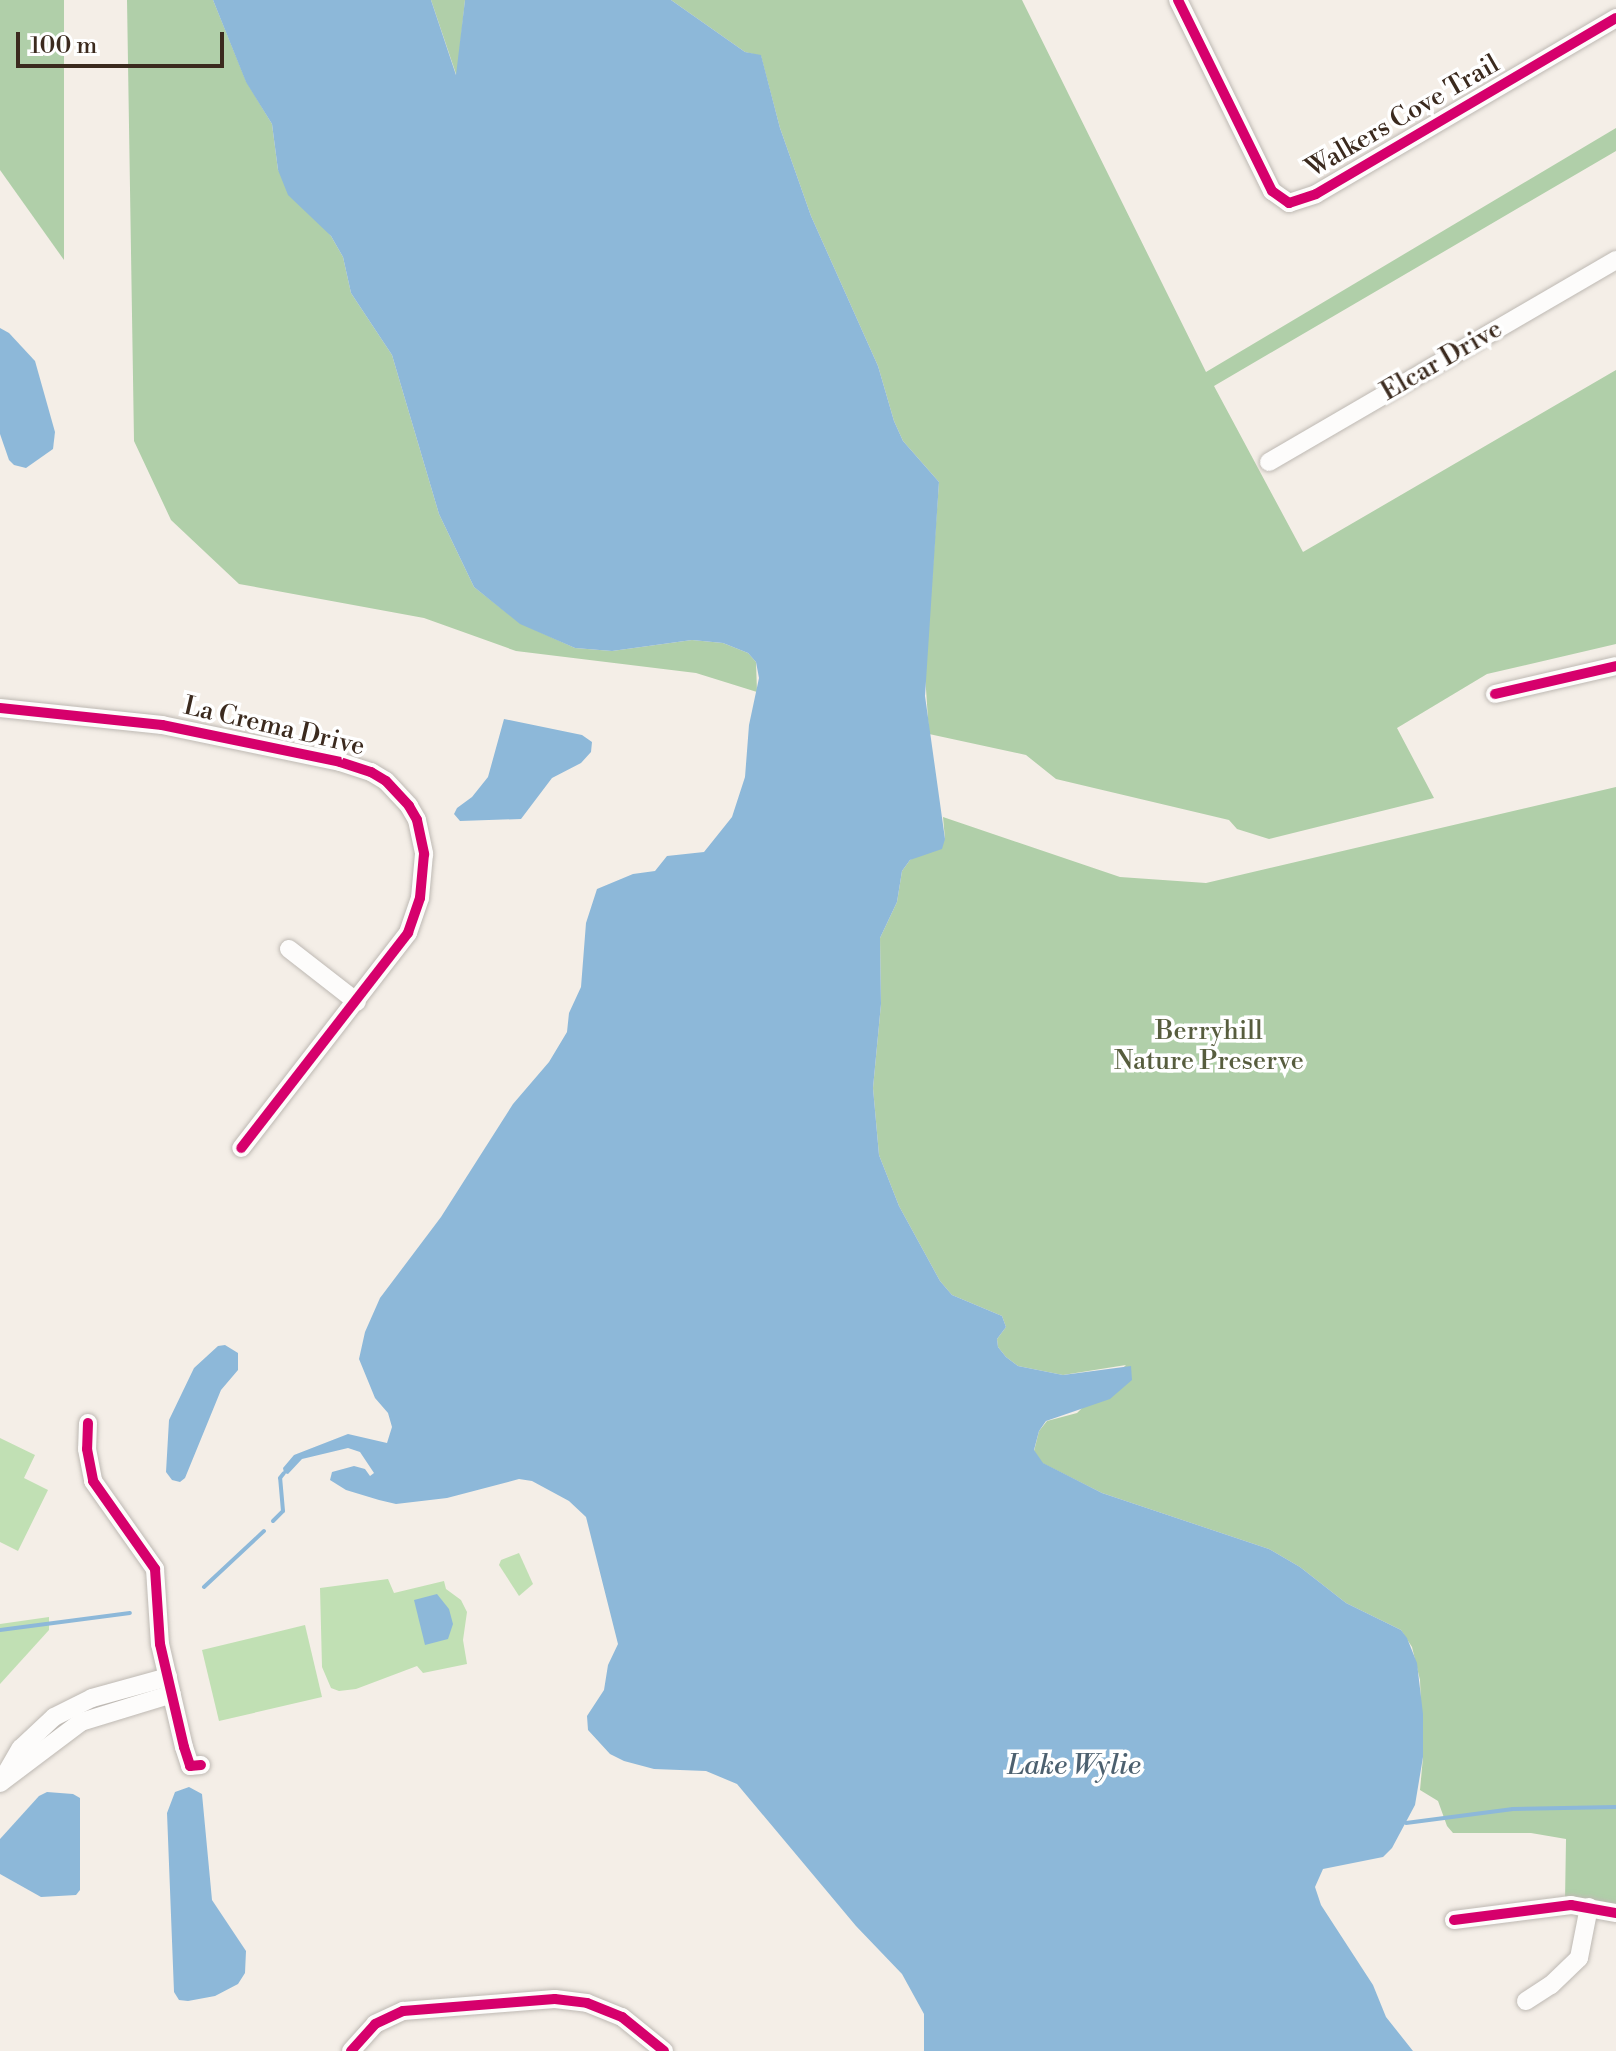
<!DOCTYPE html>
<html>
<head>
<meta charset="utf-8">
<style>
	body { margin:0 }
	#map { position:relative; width:1616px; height:2051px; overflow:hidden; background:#f4eee7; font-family:"Libre Bodoni",serif }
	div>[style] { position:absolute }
	.green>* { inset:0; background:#c1e0b4 }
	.forest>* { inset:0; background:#b0cfa9 }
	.water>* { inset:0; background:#8db8d9 }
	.stream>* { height:4px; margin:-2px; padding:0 2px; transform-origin:2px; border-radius:2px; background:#8db8d9 }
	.roads { filter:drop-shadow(0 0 2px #beb9b3) drop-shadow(0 0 2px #beb9b3) }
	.minor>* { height:18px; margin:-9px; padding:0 9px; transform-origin:9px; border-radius:9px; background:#fdfcfb }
	.cycleway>* { height:10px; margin:-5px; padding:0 5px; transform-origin:5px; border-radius:5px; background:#d6006c }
	span { translate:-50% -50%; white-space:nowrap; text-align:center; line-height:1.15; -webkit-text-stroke:7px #fff; paint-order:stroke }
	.street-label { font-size:26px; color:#3b2a1e }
	.park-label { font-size:26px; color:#575d3e }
	.water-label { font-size:28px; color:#4c606f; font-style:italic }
	.scale { position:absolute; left:16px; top:32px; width:208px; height:36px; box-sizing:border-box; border:4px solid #3b2a1e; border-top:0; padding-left:10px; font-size:24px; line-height:28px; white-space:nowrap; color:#3b2a1e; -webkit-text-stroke:6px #fff; paint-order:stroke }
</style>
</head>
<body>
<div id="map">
	<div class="green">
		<div style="clip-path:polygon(0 1438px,35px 1455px,24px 1478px,48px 1490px,18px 1551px,0 1542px)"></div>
		<div style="clip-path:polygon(519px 1553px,533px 1584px,519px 1596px,499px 1565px,501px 1560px)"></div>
		<div style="clip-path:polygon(388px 1579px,394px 1593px,444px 1581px,446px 1589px,461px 1600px,467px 1612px,463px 1640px,467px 1664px,423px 1673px,417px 1666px,356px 1689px,339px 1691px,331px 1688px,322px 1667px,320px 1588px)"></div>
		<div style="clip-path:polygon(49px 1617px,49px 1630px,0 1684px,0 1624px)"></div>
		<div style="clip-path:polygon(305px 1625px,322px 1697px,219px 1721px,202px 1650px)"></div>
	</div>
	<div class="forest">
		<div style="clip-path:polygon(0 0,64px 0,64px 260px,0 170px)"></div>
		<div style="clip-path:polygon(127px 0,213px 0,246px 81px,272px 124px,278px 170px,331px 236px,343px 257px,351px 293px,392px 355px,439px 514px,474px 587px,520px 623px,575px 648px,612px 651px,692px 640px,723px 643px,748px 653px,756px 662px,757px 692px,696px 673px,516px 651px,424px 618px,239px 584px,171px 520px,134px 441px)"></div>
		<div style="clip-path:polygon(431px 0,465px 0,457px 77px)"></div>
		<div style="clip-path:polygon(671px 0,1022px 0,1206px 372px,1616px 128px,1616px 151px,1214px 386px,1303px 552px,1616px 370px,1616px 644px,1487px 674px,1397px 728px,1434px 798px,1269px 839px,1237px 829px,1229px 820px,1056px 779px,1026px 755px,929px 734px,925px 674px,939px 482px,903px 441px,894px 421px,878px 366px,811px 216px,780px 128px,761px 56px,745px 52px)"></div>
		<div style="clip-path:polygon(1616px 787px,1616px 1909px,1565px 1901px,1566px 1839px,1531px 1833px,1453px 1833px,1447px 1826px,1438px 1801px,1420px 1790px,1423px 1757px,1420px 1680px,1412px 1647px,1401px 1630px,1346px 1603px,1300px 1567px,1269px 1549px,1102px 1493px,1042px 1463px,1034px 1451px,1039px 1431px,1047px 1421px,1077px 1413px,1126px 1365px,1063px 1375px,1018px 1366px,1006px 1357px,998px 1347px,997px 1339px,1006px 1327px,1002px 1316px,952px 1295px,940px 1281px,899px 1206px,879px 1155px,873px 1088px,881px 1004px,880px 938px,897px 902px,902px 871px,910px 860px,945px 839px,943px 817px,1120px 877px,1206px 883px)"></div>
	</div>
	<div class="water">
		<div style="clip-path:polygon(213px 0,431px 0,456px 75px,465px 0,671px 0,745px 52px,761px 55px,780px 128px,811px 216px,878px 366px,894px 421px,903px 441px,939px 482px,925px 696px,945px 839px,942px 849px,910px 860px,902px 871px,897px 902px,880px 938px,881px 1004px,873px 1088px,879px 1155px,899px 1206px,940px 1281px,952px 1295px,1002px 1316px,1006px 1327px,997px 1339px,998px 1347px,1006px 1357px,1018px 1366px,1063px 1375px,1131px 1366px,1132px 1380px,1110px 1399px,1046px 1421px,1039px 1431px,1034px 1450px,1043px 1463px,1102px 1493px,1269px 1549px,1300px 1567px,1346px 1603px,1401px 1630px,1407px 1638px,1417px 1663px,1423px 1714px,1423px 1757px,1415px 1805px,1392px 1848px,1383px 1857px,1323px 1869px,1315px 1887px,1321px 1905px,1373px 1985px,1386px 2017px,1413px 2051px,924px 2051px,924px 2014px,902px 1974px,856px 1926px,737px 1784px,706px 1771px,654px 1769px,624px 1761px,610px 1754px,588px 1730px,587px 1716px,604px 1690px,608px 1665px,618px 1644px,586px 1517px,569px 1501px,532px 1481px,519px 1479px,447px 1498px,396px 1504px,379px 1500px,346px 1490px,330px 1480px,332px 1472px,354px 1466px,365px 1469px,370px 1476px,374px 1473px,360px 1452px,348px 1448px,302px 1459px,288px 1474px,284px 1473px,283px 1468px,294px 1455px,348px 1434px,387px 1443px,392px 1427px,388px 1413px,375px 1398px,359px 1359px,365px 1332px,380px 1298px,441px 1217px,513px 1104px,549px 1062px,567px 1032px,569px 1013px,581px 987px,586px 923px,597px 889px,633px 874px,655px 871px,667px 856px,704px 852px,732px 817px,745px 777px,749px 725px,759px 678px,756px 662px,748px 653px,723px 643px,692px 640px,612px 651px,575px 648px,520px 624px,474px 587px,439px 514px,392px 355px,351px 293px,343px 257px,331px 236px,288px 195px,278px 170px,272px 124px,246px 82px)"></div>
		<div style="clip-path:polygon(0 328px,9px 333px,35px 361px,55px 432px,53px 449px,26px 468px,14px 465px,9px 460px,0 434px)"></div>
		<div style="clip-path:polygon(504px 719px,582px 735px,592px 742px,591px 752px,581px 763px,552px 778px,521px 819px,460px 821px,454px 814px,457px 808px,472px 797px,488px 777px)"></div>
		<div style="clip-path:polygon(225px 1345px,238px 1353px,238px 1370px,221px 1390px,185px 1478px,180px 1482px,172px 1480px,166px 1472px,169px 1420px,194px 1368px,218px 1346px)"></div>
		<div style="clip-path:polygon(437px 1594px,449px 1609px,453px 1624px,448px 1639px,425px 1645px,414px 1600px)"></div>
		<div style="clip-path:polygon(189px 1787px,202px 1794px,212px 1900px,246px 1951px,245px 1973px,238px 1984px,215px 1996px,188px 2001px,179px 2000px,174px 1992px,167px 1813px,175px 1792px)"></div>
		<div style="clip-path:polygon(47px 1792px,73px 1794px,80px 1798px,80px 1890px,76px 1895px,41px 1897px,0 1874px,0 1839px,39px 1796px)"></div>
	</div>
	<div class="stream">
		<div style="left:273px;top:1521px;width:14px;rotate:-45deg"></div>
		<div style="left:283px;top:1511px;width:33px;rotate:-95deg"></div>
		<div style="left:280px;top:1478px;width:6px;rotate:-51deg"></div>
		<div style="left:204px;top:1587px;width:82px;rotate:-43deg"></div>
		<div style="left:0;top:1630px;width:131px;rotate:-7.5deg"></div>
		<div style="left:1406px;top:1823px;width:108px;rotate:-7.5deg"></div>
		<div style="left:1513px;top:1809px;width:103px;rotate:-1.1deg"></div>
	</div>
	<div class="roads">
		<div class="minor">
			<div style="left:1178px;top:0;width:213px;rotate:63.8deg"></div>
			<div style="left:1272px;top:191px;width:21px;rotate:35deg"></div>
			<div style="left:1289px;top:203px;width:28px;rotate:-18deg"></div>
			<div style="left:1316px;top:194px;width:348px;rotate:-30.4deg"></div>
			<div style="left:1269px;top:462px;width:402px;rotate:-30.2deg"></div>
			<div style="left:1495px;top:694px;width:124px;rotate:-13deg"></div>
			<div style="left:0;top:708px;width:163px;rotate:6deg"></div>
			<div style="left:162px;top:725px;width:182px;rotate:11.7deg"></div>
			<div style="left:340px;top:762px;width:33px;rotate:18deg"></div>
			<div style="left:371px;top:772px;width:17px;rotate:31deg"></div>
			<div style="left:386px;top:781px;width:34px;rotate:47deg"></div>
			<div style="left:409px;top:806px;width:16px;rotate:60deg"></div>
			<div style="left:417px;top:820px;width:35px;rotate:78deg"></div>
			<div style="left:424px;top:854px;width:44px;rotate:95.2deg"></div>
			<div style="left:420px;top:898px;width:37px;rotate:109deg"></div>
			<div style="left:408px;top:933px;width:272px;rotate:127.8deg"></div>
			<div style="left:289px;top:949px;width:86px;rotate:37.9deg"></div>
			<div style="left:88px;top:1423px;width:26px;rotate:92deg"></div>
			<div style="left:87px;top:1449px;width:33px;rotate:79deg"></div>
			<div style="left:93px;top:1481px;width:108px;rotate:54.8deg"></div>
			<div style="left:155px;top:1569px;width:75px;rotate:86.2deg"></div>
			<div style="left:160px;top:1644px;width:106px;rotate:76.9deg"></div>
			<div style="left:184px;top:1747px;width:20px;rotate:72deg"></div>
			<div style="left:190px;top:1766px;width:11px;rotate:-5deg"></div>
			<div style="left:1px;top:1782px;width:39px;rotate:-60deg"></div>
			<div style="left:21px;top:1748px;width:45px;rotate:-43.2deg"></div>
			<div style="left:54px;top:1717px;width:42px;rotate:-26.6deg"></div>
			<div style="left:92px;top:1698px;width:79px;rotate:-15.4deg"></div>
			<div style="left:0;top:1783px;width:101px;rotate:-37deg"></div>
			<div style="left:81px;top:1722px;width:95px;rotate:-17.1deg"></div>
			<div style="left:1454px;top:1920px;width:118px;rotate:-7.3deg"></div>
			<div style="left:1571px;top:1905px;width:46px;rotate:10.1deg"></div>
			<div style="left:1526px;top:2001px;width:30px;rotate:-33deg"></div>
			<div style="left:1551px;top:1985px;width:39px;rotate:-44deg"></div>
			<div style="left:1579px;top:1958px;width:52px;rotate:-78.9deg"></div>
			<div style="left:351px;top:2051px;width:36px;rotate:-48deg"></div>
			<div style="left:375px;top:2024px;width:31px;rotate:-25deg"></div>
			<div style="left:403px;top:2011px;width:152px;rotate:-4.5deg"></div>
			<div style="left:555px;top:1999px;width:32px;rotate:7deg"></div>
			<div style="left:587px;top:2003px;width:38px;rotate:22deg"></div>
			<div style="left:622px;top:2017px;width:54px;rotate:39deg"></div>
		</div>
	</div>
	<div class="cycleway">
		<div style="left:1178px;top:0;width:213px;rotate:63.8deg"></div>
		<div style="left:1272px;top:191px;width:21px;rotate:35deg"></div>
		<div style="left:1289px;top:203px;width:28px;rotate:-18deg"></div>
		<div style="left:1316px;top:194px;width:348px;rotate:-30.4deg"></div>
		<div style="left:1495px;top:694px;width:124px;rotate:-13deg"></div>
		<div style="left:0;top:708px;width:163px;rotate:6deg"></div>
		<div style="left:162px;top:725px;width:182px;rotate:11.7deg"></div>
		<div style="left:340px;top:762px;width:33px;rotate:18deg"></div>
		<div style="left:371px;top:772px;width:17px;rotate:31deg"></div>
		<div style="left:386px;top:781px;width:34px;rotate:47deg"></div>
		<div style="left:409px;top:806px;width:16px;rotate:60deg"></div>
		<div style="left:417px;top:820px;width:35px;rotate:78deg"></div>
		<div style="left:424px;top:854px;width:44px;rotate:95.2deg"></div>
		<div style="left:420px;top:898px;width:37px;rotate:109deg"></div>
		<div style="left:408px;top:933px;width:272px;rotate:127.8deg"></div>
		<div style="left:88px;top:1423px;width:26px;rotate:92deg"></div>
		<div style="left:87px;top:1449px;width:33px;rotate:79deg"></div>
		<div style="left:93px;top:1481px;width:108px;rotate:54.8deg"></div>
		<div style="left:155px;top:1569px;width:75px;rotate:86.2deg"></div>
		<div style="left:160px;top:1644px;width:106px;rotate:76.9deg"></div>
		<div style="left:184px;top:1747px;width:20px;rotate:72deg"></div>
		<div style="left:190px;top:1766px;width:11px;rotate:-5deg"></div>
		<div style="left:1454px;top:1920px;width:118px;rotate:-7.3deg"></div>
		<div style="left:1571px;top:1905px;width:46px;rotate:10.1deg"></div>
		<div style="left:351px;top:2051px;width:36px;rotate:-48deg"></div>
		<div style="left:375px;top:2024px;width:31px;rotate:-25deg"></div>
		<div style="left:403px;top:2011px;width:152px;rotate:-4.5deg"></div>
		<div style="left:555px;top:1999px;width:32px;rotate:7deg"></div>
		<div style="left:587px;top:2003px;width:38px;rotate:22deg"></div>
		<div style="left:622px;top:2017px;width:54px;rotate:39deg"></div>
	</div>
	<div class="street-label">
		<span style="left:1403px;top:117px;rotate:-30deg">Walkers Cove Trail</span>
		<span style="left:1442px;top:361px;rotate:-30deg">Elcar Drive</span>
		<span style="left:274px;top:727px;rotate:13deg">La Crema Drive</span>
	</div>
	<div class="park-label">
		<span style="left:1209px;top:1047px">Berryhill<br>Nature Preserve</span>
	</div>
	<div class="water-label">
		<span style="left:1074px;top:1766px">Lake Wylie</span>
	</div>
	<div class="scale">100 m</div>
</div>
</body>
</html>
